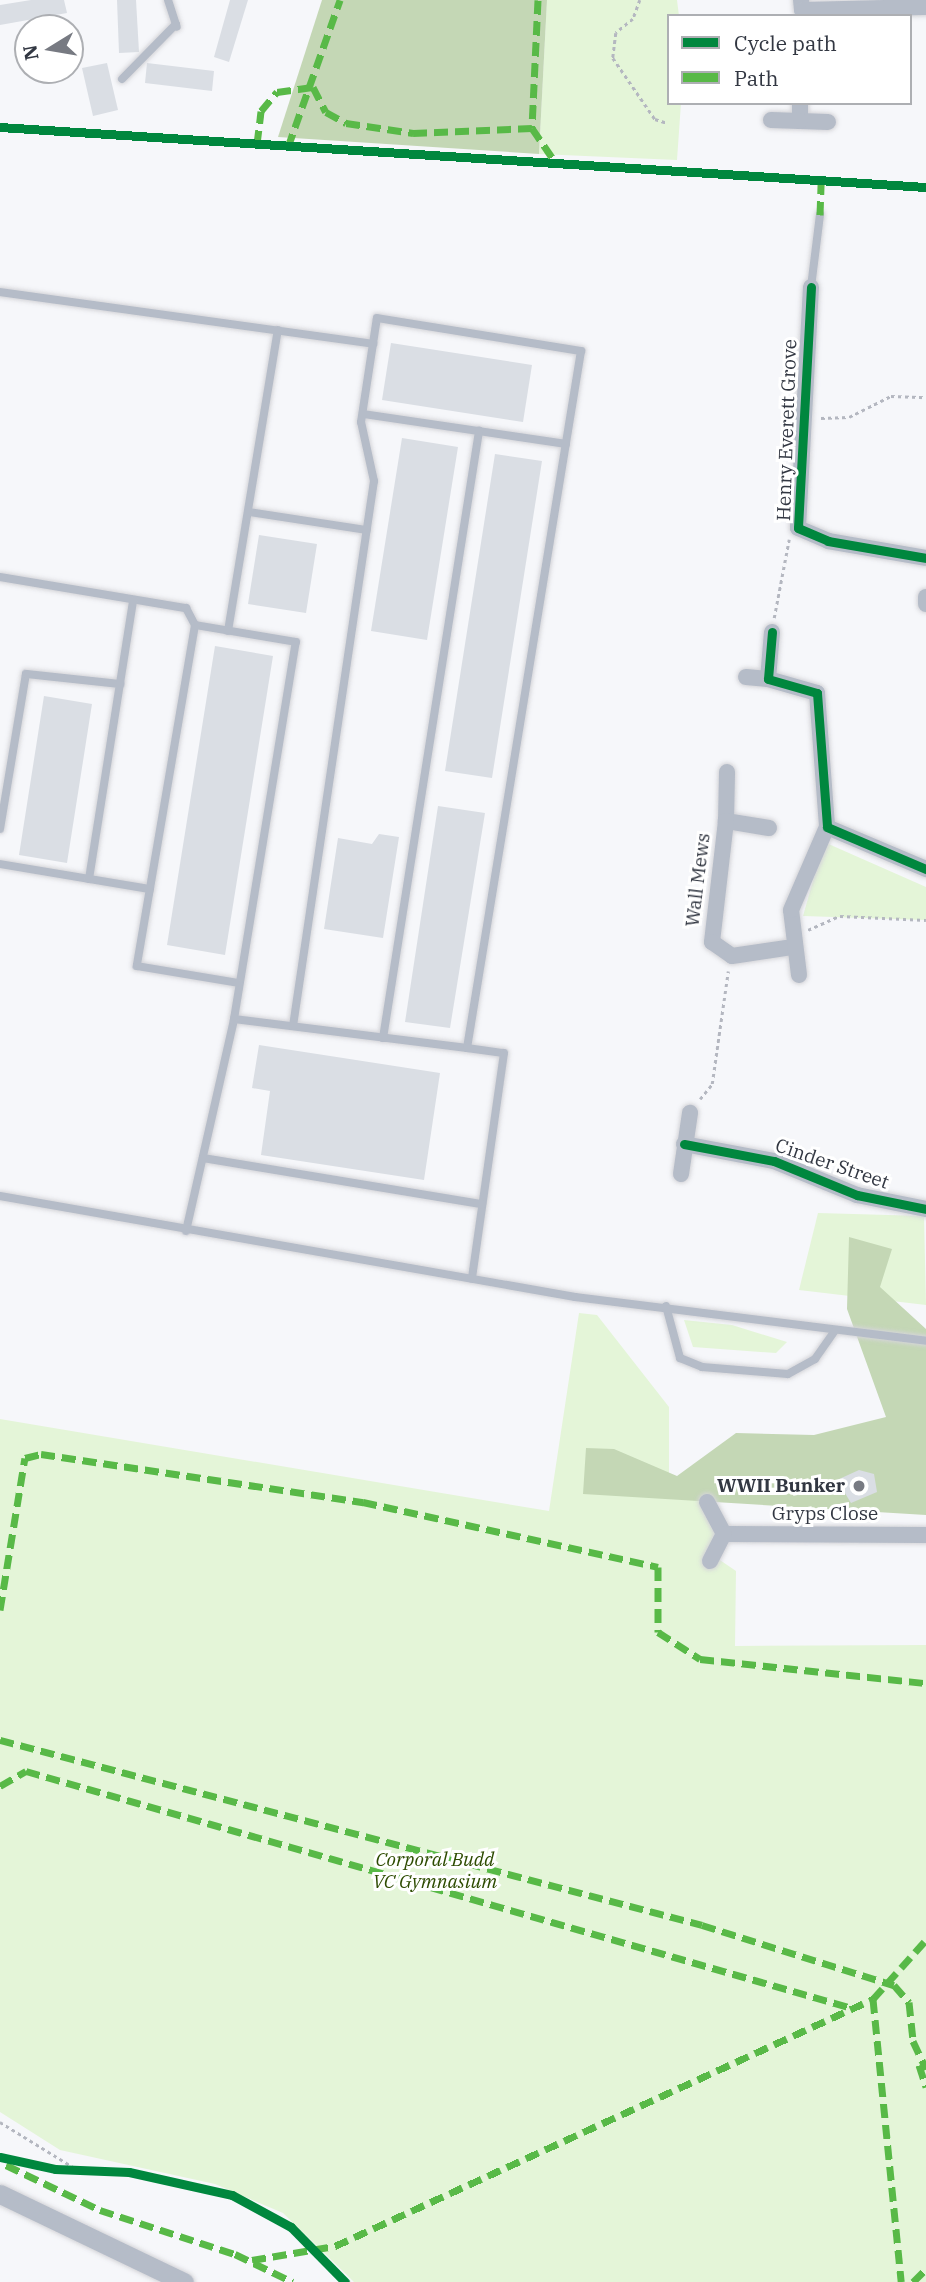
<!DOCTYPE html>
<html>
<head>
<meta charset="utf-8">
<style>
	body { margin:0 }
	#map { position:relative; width:926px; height:2282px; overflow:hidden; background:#f6f7fa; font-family:"IBM Plex Serif",serif }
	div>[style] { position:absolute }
	.green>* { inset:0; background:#e4f5d8 }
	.forest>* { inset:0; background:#c4d7b5 }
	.building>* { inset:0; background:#dadee4 }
	.path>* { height:2.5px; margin-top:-1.25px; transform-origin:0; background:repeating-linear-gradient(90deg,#b4b7c0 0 3.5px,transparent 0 7px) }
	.roads { filter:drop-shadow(0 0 2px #d4d4d8) drop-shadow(0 0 2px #d4d4d8) }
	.service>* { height:8px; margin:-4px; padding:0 4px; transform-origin:4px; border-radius:4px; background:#b5bcc8 }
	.minor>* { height:16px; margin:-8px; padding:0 8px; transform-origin:8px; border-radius:8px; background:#b5bcc8 }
	.tertiary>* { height:19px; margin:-9.5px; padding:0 9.5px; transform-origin:9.5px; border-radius:9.5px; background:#b5bcc8 }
	.quiet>* { height:7px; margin-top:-3.5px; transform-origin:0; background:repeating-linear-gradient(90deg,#58b947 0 14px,transparent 0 21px) }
	.cycleway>* { height:9px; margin:-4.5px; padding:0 4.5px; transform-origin:4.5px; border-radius:4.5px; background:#00873e }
	.dots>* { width:19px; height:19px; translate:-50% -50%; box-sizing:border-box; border:4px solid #fff; border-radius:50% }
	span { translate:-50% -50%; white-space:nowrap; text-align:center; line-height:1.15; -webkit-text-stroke:6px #fff; paint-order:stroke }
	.street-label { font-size:19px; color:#323742 }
	.poi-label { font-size:19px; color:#323742; font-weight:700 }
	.right { translate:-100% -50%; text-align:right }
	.park-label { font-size:19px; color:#2d4b01; font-style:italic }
	.legend { position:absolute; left:667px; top:14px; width:245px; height:91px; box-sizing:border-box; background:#fff; border:2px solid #adafb3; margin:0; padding:9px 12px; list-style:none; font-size:21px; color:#323742 }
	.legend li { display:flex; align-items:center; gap:14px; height:35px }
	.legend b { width:35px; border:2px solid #adafb3 }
	.north { position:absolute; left:14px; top:14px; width:70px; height:70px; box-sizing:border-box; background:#fff; border:2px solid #adafb3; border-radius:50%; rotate:259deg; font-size:19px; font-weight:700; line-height:28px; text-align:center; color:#323742 }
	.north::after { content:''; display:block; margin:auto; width:24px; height:32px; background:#777a82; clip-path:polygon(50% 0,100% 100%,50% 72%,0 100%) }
</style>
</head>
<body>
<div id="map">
	<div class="green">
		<div style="clip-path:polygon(547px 0,677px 0,679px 16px,669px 16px,669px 103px,681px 103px,677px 160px,539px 154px)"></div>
		<div style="clip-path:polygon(824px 842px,926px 887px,926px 920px,803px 916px)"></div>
		<div style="clip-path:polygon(818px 1213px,924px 1216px,926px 1305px,799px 1290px)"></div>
		<div style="clip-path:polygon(579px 1313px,597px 1315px,669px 1407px,669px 1492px,709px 1503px,719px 1520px,711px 1554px,736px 1571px,735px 1646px,926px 1645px,926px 2282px,354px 2282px,283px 2213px,215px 2184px,60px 2150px,0 2112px,0 1419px,549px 1511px)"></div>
		<div style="clip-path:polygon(684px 1320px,732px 1325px,787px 1342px,776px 1353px,693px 1347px)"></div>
	</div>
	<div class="forest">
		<div style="clip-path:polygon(322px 0,547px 0,539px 154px,278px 137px)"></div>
		<div style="clip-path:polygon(849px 1237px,892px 1249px,880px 1287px,926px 1329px,926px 1515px,583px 1494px,586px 1448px,614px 1449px,677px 1476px,736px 1433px,814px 1435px,886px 1417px,847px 1309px)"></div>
	</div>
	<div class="building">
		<div style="clip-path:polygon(31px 0,64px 0,67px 13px,0 25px,0 5px)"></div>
		<div style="clip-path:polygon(117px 0,136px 0,139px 52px,119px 53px)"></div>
		<div style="clip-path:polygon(230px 0,248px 0,229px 62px,214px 57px)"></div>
		<div style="clip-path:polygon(107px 63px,118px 110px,93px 116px,82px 68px)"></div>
		<div style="clip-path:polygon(147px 63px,214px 71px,212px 91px,145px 83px)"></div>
		<div style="clip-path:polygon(391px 343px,532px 365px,523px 422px,382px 400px)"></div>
		<div style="clip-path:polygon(402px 438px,458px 447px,427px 640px,371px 631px)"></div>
		<div style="clip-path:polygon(495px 454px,542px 461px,492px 778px,445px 771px)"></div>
		<div style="clip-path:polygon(259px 535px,317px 544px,306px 613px,248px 604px)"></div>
		<div style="clip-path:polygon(215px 646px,273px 656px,225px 955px,167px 945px)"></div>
		<div style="clip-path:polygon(44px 696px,92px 704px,67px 863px,19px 855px)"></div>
		<div style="clip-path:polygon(438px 806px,485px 813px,450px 1028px,405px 1022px)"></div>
		<div style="clip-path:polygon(379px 834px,399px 837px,383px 938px,324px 929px,338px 838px,372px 844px)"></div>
		<div style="clip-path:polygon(259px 1045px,440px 1073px,424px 1180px,261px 1155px,270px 1091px,252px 1088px)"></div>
		<div style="clip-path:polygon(859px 1470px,874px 1474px,877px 1492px,851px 1503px,837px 1480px)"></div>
	</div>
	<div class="path">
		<div style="left:640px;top:0;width:20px;rotate:110deg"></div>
		<div style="left:633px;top:19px;width:22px;rotate:141deg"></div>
		<div style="left:616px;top:33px;width:25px;rotate:97deg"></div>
		<div style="left:613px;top:58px;width:74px;rotate:55.5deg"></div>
		<div style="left:655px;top:119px;width:13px;rotate:18deg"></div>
		<div style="left:821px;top:418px;width:28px;rotate:-2deg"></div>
		<div style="left:849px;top:417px;width:47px;rotate:-26.6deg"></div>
		<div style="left:891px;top:396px;width:35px;rotate:2deg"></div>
		<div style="left:774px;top:618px;width:80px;rotate:-79.2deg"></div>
		<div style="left:808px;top:930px;width:35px;rotate:-24deg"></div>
		<div style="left:840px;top:916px;width:86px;rotate:2.7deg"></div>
		<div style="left:700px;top:1099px;width:19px;rotate:-51deg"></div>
		<div style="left:712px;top:1084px;width:114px;rotate:-81.9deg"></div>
		<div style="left:0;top:2122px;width:92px;rotate:31.6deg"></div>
	</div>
	<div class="roads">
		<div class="service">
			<div style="left:168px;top:0;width:28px;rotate:72deg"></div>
			<div style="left:122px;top:79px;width:77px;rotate:-45.5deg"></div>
			<div style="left:811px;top:287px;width:73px;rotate:-82.9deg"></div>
			<div style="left:0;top:292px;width:377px;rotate:7.9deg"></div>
			<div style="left:363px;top:414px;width:205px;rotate:8.4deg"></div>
			<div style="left:249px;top:512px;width:119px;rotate:8.7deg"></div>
			<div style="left:0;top:577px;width:189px;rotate:9.5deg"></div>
			<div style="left:186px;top:608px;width:19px;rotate:62deg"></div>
			<div style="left:228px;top:631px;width:305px;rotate:-80.6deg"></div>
			<div style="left:0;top:829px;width:157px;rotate:-80.5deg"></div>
			<div style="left:26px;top:674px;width:95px;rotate:6.1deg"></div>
			<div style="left:0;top:864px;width:152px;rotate:9.5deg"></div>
			<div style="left:89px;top:879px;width:282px;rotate:-81deg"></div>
			<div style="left:234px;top:1019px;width:235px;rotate:7.1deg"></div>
			<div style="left:293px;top:1026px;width:551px;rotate:-81.55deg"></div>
			<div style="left:374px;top:481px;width:60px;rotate:-102.4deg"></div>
			<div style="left:361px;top:422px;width:105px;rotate:-81.3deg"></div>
			<div style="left:377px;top:318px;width:207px;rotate:9.2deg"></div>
			<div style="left:581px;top:351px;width:706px;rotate:99.29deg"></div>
			<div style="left:467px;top:1048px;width:37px;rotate:8deg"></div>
			<div style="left:504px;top:1053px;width:228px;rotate:98.1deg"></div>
			<div style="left:383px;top:1038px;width:615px;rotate:-81.01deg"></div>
			<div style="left:203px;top:1158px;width:283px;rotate:9.4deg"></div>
			<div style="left:0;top:1196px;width:584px;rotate:9.96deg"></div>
			<div style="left:575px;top:1297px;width:354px;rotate:7.1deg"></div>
			<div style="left:186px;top:1231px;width:217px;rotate:-77.2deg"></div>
			<div style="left:234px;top:1019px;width:382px;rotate:-80.7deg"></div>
			<div style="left:296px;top:642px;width:102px;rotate:-170.4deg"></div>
			<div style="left:195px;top:625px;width:346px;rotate:99.7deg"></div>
			<div style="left:137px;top:966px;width:103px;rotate:9.5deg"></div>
			<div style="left:666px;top:1306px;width:54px;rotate:74.9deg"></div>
			<div style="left:680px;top:1358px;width:24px;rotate:22deg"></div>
			<div style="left:702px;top:1367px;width:86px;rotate:4.7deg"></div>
			<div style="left:788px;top:1374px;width:31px;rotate:-29deg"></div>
			<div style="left:815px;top:1359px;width:33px;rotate:-55deg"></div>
		</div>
		<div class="minor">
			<div style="left:801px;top:0;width:10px;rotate:84deg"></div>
			<div style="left:802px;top:10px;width:124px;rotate:-1.4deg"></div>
			<div style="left:800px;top:103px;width:18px;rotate:90deg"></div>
			<div style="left:800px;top:121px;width:28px;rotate:2deg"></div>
			<div style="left:771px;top:120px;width:29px;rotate:2deg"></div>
			<div style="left:811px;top:287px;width:241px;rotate:93.1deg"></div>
			<div style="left:798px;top:528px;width:33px;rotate:23deg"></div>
			<div style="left:828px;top:541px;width:99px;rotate:9.8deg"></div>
			<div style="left:926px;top:597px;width:7px;rotate:90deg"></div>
			<div style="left:772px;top:632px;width:47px;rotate:94.9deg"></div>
			<div style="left:768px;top:679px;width:51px;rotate:15.9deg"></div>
			<div style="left:817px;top:693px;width:134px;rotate:85.7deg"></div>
			<div style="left:827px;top:827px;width:108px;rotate:23deg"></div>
			<div style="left:746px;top:677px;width:22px;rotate:5deg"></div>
			<div style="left:726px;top:821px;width:49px;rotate:-88.8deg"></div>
			<div style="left:769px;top:828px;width:44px;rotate:-170.8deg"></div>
			<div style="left:726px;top:821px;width:122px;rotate:96.6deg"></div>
			<div style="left:712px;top:942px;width:24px;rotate:35deg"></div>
			<div style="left:732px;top:956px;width:62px;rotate:-8.4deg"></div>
			<div style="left:799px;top:975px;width:65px;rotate:-97deg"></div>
			<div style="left:791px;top:910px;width:90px;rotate:-66.6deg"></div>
			<div style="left:684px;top:1144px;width:92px;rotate:10.7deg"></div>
			<div style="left:774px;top:1161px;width:90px;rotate:22.3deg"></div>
			<div style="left:857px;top:1195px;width:70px;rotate:11.5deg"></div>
			<div style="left:681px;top:1174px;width:62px;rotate:-81.6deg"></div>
			<div style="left:707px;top:1502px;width:36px;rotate:62deg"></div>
			<div style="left:724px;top:1534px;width:202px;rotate:0.3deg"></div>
			<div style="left:710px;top:1561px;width:30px;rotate:-63deg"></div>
		</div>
		<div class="tertiary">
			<div style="left:0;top:2194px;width:204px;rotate:25.6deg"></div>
		</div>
	</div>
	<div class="quiet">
		<div style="left:538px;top:0;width:128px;rotate:92.7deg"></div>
		<div style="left:532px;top:128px;width:42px;rotate:55.6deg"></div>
		<div style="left:257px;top:144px;width:33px;rotate:-83deg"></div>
		<div style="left:261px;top:111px;width:25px;rotate:-50deg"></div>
		<div style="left:277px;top:92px;width:36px;rotate:-8deg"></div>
		<div style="left:313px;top:87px;width:28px;rotate:63deg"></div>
		<div style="left:326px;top:112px;width:23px;rotate:29deg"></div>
		<div style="left:346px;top:123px;width:68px;rotate:8.5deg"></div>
		<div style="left:413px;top:133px;width:119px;rotate:-2.4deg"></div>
		<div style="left:288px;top:147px;width:156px;rotate:-70.5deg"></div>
		<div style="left:820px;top:215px;width:35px;rotate:-88deg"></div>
		<div style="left:0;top:1610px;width:154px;rotate:-80.7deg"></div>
		<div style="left:25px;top:1458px;width:16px;rotate:-14deg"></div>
		<div style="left:41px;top:1454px;width:326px;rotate:8.5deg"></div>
		<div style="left:363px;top:1502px;width:302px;rotate:12.4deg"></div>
		<div style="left:658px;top:1567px;width:65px;rotate:90deg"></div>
		<div style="left:658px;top:1632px;width:50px;rotate:32.7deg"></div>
		<div style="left:700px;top:1659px;width:227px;rotate:6.1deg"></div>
		<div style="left:0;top:1740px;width:726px;rotate:14.76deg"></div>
		<div style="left:702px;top:1925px;width:201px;rotate:17.4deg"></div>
		<div style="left:894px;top:1985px;width:23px;rotate:49deg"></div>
		<div style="left:909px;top:2002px;width:39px;rotate:84deg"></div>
		<div style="left:913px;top:2041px;width:31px;rotate:65deg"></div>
		<div style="left:0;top:1786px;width:30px;rotate:-30deg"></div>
		<div style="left:26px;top:1771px;width:859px;rotate:16.01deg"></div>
		<div style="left:873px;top:1999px;width:284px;rotate:84.3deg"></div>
		<div style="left:919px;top:2065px;width:23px;rotate:72deg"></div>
		<div style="left:6px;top:2165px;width:104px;rotate:25.6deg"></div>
		<div style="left:100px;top:2210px;width:142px;rotate:18.1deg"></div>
		<div style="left:235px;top:2254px;width:64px;rotate:25.8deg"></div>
		<div style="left:252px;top:2260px;width:84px;rotate:-9.6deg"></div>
		<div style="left:335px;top:2246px;width:592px;rotate:-24.66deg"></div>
		<div style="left:873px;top:1999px;width:79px;rotate:-48.1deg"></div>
		<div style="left:913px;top:2282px;width:18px;rotate:-45deg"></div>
	</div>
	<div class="cycleway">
		<div style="left:0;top:127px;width:928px;rotate:3.71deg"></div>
		<div style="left:811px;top:287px;width:241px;rotate:93.1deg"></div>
		<div style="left:798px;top:528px;width:33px;rotate:23deg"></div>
		<div style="left:828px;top:541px;width:99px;rotate:9.8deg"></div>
		<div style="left:772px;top:632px;width:47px;rotate:94.9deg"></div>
		<div style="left:768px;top:679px;width:51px;rotate:15.9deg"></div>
		<div style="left:817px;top:693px;width:134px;rotate:85.7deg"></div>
		<div style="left:827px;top:827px;width:108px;rotate:23deg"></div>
		<div style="left:684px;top:1144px;width:92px;rotate:10.7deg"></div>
		<div style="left:774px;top:1161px;width:90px;rotate:22.3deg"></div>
		<div style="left:857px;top:1195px;width:70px;rotate:11.5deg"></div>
		<div style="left:0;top:2157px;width:56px;rotate:12.3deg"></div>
		<div style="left:55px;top:2169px;width:74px;rotate:2.3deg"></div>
		<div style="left:129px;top:2172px;width:106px;rotate:12.6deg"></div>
		<div style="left:232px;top:2195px;width:67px;rotate:28.5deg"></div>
		<div style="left:291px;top:2227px;width:77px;rotate:45.5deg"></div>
	</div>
	<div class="dots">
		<div style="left:859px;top:1486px;background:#777a82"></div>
	</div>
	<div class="street-label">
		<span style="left:787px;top:430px;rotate:-88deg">Henry Everett Grove</span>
		<span style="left:698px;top:880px;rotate:-83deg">Wall Mews</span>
		<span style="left:832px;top:1164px;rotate:19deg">Cinder Street</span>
		<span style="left:825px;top:1514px">Gryps Close</span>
	</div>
	<div class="poi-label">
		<span class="right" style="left:845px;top:1486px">WWII Bunker</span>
	</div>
	<div class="park-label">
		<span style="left:435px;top:1871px">Corporal Budd<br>VC Gymnasium</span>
	</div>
	<ul class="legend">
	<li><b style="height:9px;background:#00873e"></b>Cycle path</li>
	<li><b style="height:9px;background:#58b947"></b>Path</li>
	</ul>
	<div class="north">N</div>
</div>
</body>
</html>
